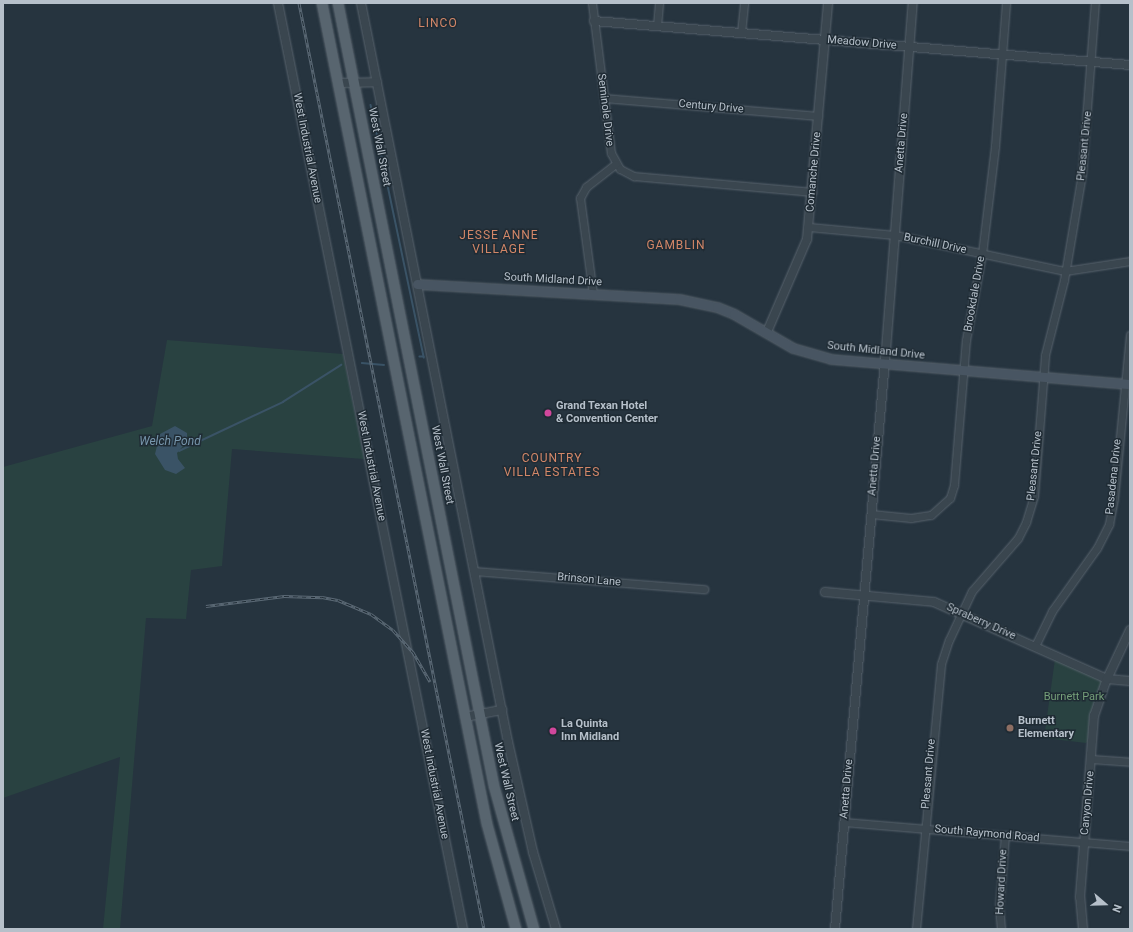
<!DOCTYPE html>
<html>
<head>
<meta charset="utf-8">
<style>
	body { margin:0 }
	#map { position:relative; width:1133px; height:932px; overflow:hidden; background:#26343f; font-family:Roboto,sans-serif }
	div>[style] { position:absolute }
	.green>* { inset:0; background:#294241 }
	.water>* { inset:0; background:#3a5366 }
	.stream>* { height:1.5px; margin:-0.75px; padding:0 0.75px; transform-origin:0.75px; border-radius:0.75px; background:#3a5366 }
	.roads { filter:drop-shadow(0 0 1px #58636d) drop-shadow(0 0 1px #58636d) }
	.minor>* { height:7px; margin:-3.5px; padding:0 3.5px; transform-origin:3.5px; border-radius:3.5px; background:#3a464f }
	.tertiary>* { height:8px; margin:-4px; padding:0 4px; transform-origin:4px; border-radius:4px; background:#3a464f }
	.secondary>* { height:9px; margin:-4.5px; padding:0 4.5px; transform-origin:4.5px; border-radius:4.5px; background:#485562 }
	.primary>* { height:10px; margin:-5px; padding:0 5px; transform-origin:5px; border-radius:5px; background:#58656f }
	.rail>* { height:3px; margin-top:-1.5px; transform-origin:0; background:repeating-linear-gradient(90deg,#1f2b34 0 4.5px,#5c6a76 0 9px); box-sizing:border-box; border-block:1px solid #5c6a76 }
	.dots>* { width:11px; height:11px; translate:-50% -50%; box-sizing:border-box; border:2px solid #1f2b34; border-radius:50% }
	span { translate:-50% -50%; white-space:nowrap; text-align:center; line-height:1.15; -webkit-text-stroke:3px #1f2b34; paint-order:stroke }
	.street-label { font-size:11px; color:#b6c0ca }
	.poi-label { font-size:11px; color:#b6c0ca; font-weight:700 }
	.left { translate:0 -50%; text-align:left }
	.park-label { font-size:11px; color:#759f79 }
	.neighbourhood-label { font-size:12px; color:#d38768; letter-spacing:1px }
	.water-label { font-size:12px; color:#7796ac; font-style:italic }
	.frame { position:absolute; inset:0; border:4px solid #b6c0ca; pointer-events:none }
	.north { position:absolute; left:1085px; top:884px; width:40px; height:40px; -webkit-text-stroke:3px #1f2b34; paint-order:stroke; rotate:110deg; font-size:11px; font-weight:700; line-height:16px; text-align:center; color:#b6c0ca }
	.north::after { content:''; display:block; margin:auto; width:14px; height:18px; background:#b6c0ca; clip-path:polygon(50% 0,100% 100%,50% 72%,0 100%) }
</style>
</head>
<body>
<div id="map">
	<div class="green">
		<div style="clip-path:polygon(167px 340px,343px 354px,364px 459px,232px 449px,222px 566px,191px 570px,186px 619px,146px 618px,120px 929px,103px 929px,120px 757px,3px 798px,3px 467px,152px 426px)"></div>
		<div style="clip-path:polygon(1055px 659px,1102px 681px,1090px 739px,1086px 743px,1044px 738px)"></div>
	</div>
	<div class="water">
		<div style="clip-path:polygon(175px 426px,187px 433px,187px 441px,177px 453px,178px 459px,185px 468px,176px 474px,165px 470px,155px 454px,160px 434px)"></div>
	</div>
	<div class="stream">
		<div style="left:371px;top:105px;width:258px;rotate:78.1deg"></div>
		<div style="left:424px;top:357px;width:4px;rotate:180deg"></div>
		<div style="left:362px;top:363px;width:22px;rotate:5deg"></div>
		<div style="left:179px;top:451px;width:115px;rotate:-25.2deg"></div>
		<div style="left:283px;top:402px;width:69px;rotate:-32.5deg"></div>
	</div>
	<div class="roads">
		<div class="minor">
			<div style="left:592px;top:3px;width:151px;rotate:82.8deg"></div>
			<div style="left:611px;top:153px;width:18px;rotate:61deg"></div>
			<div style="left:620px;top:169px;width:16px;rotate:27deg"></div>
			<div style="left:634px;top:176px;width:179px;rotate:5.1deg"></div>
			<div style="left:657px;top:26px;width:23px;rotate:-85deg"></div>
			<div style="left:741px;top:33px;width:30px;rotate:-84deg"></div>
			<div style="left:604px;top:98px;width:215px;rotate:4.8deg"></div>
			<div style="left:809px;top:227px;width:86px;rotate:5.3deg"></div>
			<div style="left:895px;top:235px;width:174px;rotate:12deg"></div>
			<div style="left:1065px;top:271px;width:66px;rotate:-8.7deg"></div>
			<div style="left:593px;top:294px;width:97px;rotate:-97.7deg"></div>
			<div style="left:580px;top:198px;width:13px;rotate:-61deg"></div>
			<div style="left:586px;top:187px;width:37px;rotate:-38deg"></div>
			<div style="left:871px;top:514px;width:40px;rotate:5.7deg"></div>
			<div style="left:911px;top:518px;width:20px;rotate:-9deg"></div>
			<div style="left:931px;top:515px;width:25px;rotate:-42deg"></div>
			<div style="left:950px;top:498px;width:14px;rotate:-73deg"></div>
			<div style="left:954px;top:485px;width:145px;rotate:-85.3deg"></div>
			<div style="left:966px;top:340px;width:87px;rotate:-79.5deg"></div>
			<div style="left:982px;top:254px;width:109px;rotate:-83.1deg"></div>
			<div style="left:995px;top:146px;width:143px;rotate:-85.6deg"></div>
			<div style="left:474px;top:571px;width:231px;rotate:4.5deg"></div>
			<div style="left:1035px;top:646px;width:39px;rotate:-64deg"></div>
			<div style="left:1052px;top:611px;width:77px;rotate:-54.5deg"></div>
			<div style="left:1097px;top:548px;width:27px;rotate:-63deg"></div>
			<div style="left:1109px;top:524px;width:26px;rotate:-79deg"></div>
			<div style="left:1114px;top:498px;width:164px;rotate:-84.4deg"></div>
			<div style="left:1091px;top:759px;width:39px;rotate:4deg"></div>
			<div style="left:844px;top:822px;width:287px;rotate:4.8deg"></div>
			<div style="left:916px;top:929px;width:266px;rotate:-84.6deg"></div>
			<div style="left:941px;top:664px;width:25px;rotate:-72deg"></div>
			<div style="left:949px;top:640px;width:54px;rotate:-64.9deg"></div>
			<div style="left:972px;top:591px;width:70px;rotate:-49deg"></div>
			<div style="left:1018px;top:538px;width:18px;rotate:-63deg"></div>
			<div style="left:1026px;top:522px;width:27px;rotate:-73deg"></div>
			<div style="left:1034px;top:496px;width:141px;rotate:-85.5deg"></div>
			<div style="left:1045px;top:355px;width:77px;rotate:-75.8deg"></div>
			<div style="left:1064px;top:280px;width:108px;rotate:-80.4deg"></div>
			<div style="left:1082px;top:174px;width:171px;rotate:-85.7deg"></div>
			<div style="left:1001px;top:929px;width:21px;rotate:-95deg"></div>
			<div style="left:999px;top:908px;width:73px;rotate:-85.3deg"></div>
		</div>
		<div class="tertiary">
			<div style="left:278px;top:3px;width:944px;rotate:78.7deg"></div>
			<div style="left:361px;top:3px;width:753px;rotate:78.75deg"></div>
			<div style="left:508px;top:742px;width:113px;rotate:77.2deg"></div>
			<div style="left:533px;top:852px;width:80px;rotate:73.4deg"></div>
			<div style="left:594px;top:21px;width:538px;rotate:4.69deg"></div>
			<div style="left:338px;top:83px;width:39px;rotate:-1deg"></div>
			<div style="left:767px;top:332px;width:101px;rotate:-66.7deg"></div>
			<div style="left:807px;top:239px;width:237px;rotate:-84.9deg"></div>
			<div style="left:825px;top:592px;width:109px;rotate:5.2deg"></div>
			<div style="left:934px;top:602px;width:189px;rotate:24deg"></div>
			<div style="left:1107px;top:679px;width:23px;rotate:5deg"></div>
			<div style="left:465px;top:717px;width:38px;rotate:-11deg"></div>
			<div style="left:835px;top:929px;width:581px;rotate:-84.97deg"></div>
			<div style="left:886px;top:350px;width:348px;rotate:-85.6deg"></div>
			<div style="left:1083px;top:929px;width:32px;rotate:-95deg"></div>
			<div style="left:1080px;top:897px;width:182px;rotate:-85.6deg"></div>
			<div style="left:1094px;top:716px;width:39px;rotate:-71deg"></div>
			<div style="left:1107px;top:679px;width:54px;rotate:-64.9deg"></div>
		</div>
		<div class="secondary">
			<div style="left:417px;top:284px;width:262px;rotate:3.3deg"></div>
			<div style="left:679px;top:299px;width:39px;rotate:12deg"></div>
			<div style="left:717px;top:307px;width:18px;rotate:22deg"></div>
			<div style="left:734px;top:314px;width:68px;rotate:30deg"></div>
			<div style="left:793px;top:348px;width:40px;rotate:16deg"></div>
			<div style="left:831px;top:359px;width:300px;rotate:4.8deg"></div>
		</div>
		<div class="primary">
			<div style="left:322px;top:3px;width:837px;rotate:78.64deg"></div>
			<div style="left:487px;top:824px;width:109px;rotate:74.6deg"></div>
			<div style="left:338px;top:3px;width:798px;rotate:78.73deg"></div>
			<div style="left:494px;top:786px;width:148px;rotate:74.4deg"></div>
		</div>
	</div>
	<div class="rail">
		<div style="left:299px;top:3px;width:944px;rotate:78.7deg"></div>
		<div style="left:206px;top:606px;width:79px;rotate:-7.3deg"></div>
		<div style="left:284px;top:596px;width:38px;rotate:2deg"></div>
		<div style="left:322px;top:597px;width:16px;rotate:11deg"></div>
		<div style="left:338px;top:600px;width:36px;rotate:23deg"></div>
		<div style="left:371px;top:614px;width:27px;rotate:36deg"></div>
		<div style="left:393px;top:630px;width:30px;rotate:48deg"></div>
		<div style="left:413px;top:652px;width:34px;rotate:60deg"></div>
	</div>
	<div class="dots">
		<div style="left:548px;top:413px;background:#d1479c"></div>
		<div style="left:1010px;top:728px;background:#8d6e63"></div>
		<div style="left:553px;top:731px;background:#d1479c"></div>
	</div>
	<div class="street-label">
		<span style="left:862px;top:43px;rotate:5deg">Meadow Drive</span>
		<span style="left:711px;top:107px;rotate:5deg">Century Drive</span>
		<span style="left:605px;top:110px;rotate:83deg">Seminole Drive</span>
		<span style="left:902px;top:143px;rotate:-85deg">Anetta Drive</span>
		<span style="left:1085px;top:146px;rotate:-84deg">Pleasant Drive</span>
		<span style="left:379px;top:147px;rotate:79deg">West Wall Street</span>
		<span style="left:307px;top:148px;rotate:79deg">West Industrial Avenue</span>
		<span style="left:814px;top:172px;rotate:-85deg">Comanche Drive</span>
		<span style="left:935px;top:244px;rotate:12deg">Burchill Drive</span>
		<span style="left:553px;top:280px;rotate:3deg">South Midland Drive</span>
		<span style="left:975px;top:294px;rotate:-80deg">Brookdale Drive</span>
		<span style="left:876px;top:351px;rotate:6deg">South Midland Drive</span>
		<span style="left:442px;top:465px;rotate:79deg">West Wall Street</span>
		<span style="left:371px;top:466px;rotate:79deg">West Industrial Avenue</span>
		<span style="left:875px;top:466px;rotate:-85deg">Anetta Drive</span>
		<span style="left:1035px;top:466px;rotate:-84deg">Pleasant Drive</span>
		<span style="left:1114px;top:477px;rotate:-84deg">Pasadena Drive</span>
		<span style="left:589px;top:580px;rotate:5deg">Brinson Lane</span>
		<span style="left:981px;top:622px;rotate:24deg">Spraberry Drive</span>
		<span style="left:929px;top:774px;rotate:-85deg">Pleasant Drive</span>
		<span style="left:506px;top:782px;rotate:77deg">West Wall Street</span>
		<span style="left:434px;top:784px;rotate:79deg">West Industrial Avenue</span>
		<span style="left:847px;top:789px;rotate:-85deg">Anetta Drive</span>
		<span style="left:1088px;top:803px;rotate:-85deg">Canyon Drive</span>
		<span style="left:987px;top:834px;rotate:5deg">South Raymond Road</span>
		<span style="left:1002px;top:882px;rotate:-87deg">Howard Drive</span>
	</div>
	<div class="poi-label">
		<span class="left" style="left:556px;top:413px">Grand Texan Hotel<br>&amp; Convention Center</span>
		<span class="left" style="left:1018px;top:728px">Burnett<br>Elementary</span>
		<span class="left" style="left:561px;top:731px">La Quinta<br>Inn Midland</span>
	</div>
	<div class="park-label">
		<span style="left:1074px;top:697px">Burnett Park</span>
	</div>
	<div class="neighbourhood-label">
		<span style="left:438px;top:24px">LINCO</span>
		<span style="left:499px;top:243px">JESSE ANNE<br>VILLAGE</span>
		<span style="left:676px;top:246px">GAMBLIN</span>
		<span style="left:552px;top:466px">COUNTRY<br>VILLA ESTATES</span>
	</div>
	<div class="water-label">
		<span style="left:170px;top:442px">Welch Pond</span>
	</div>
	<div class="frame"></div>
	<div class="north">N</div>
</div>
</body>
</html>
